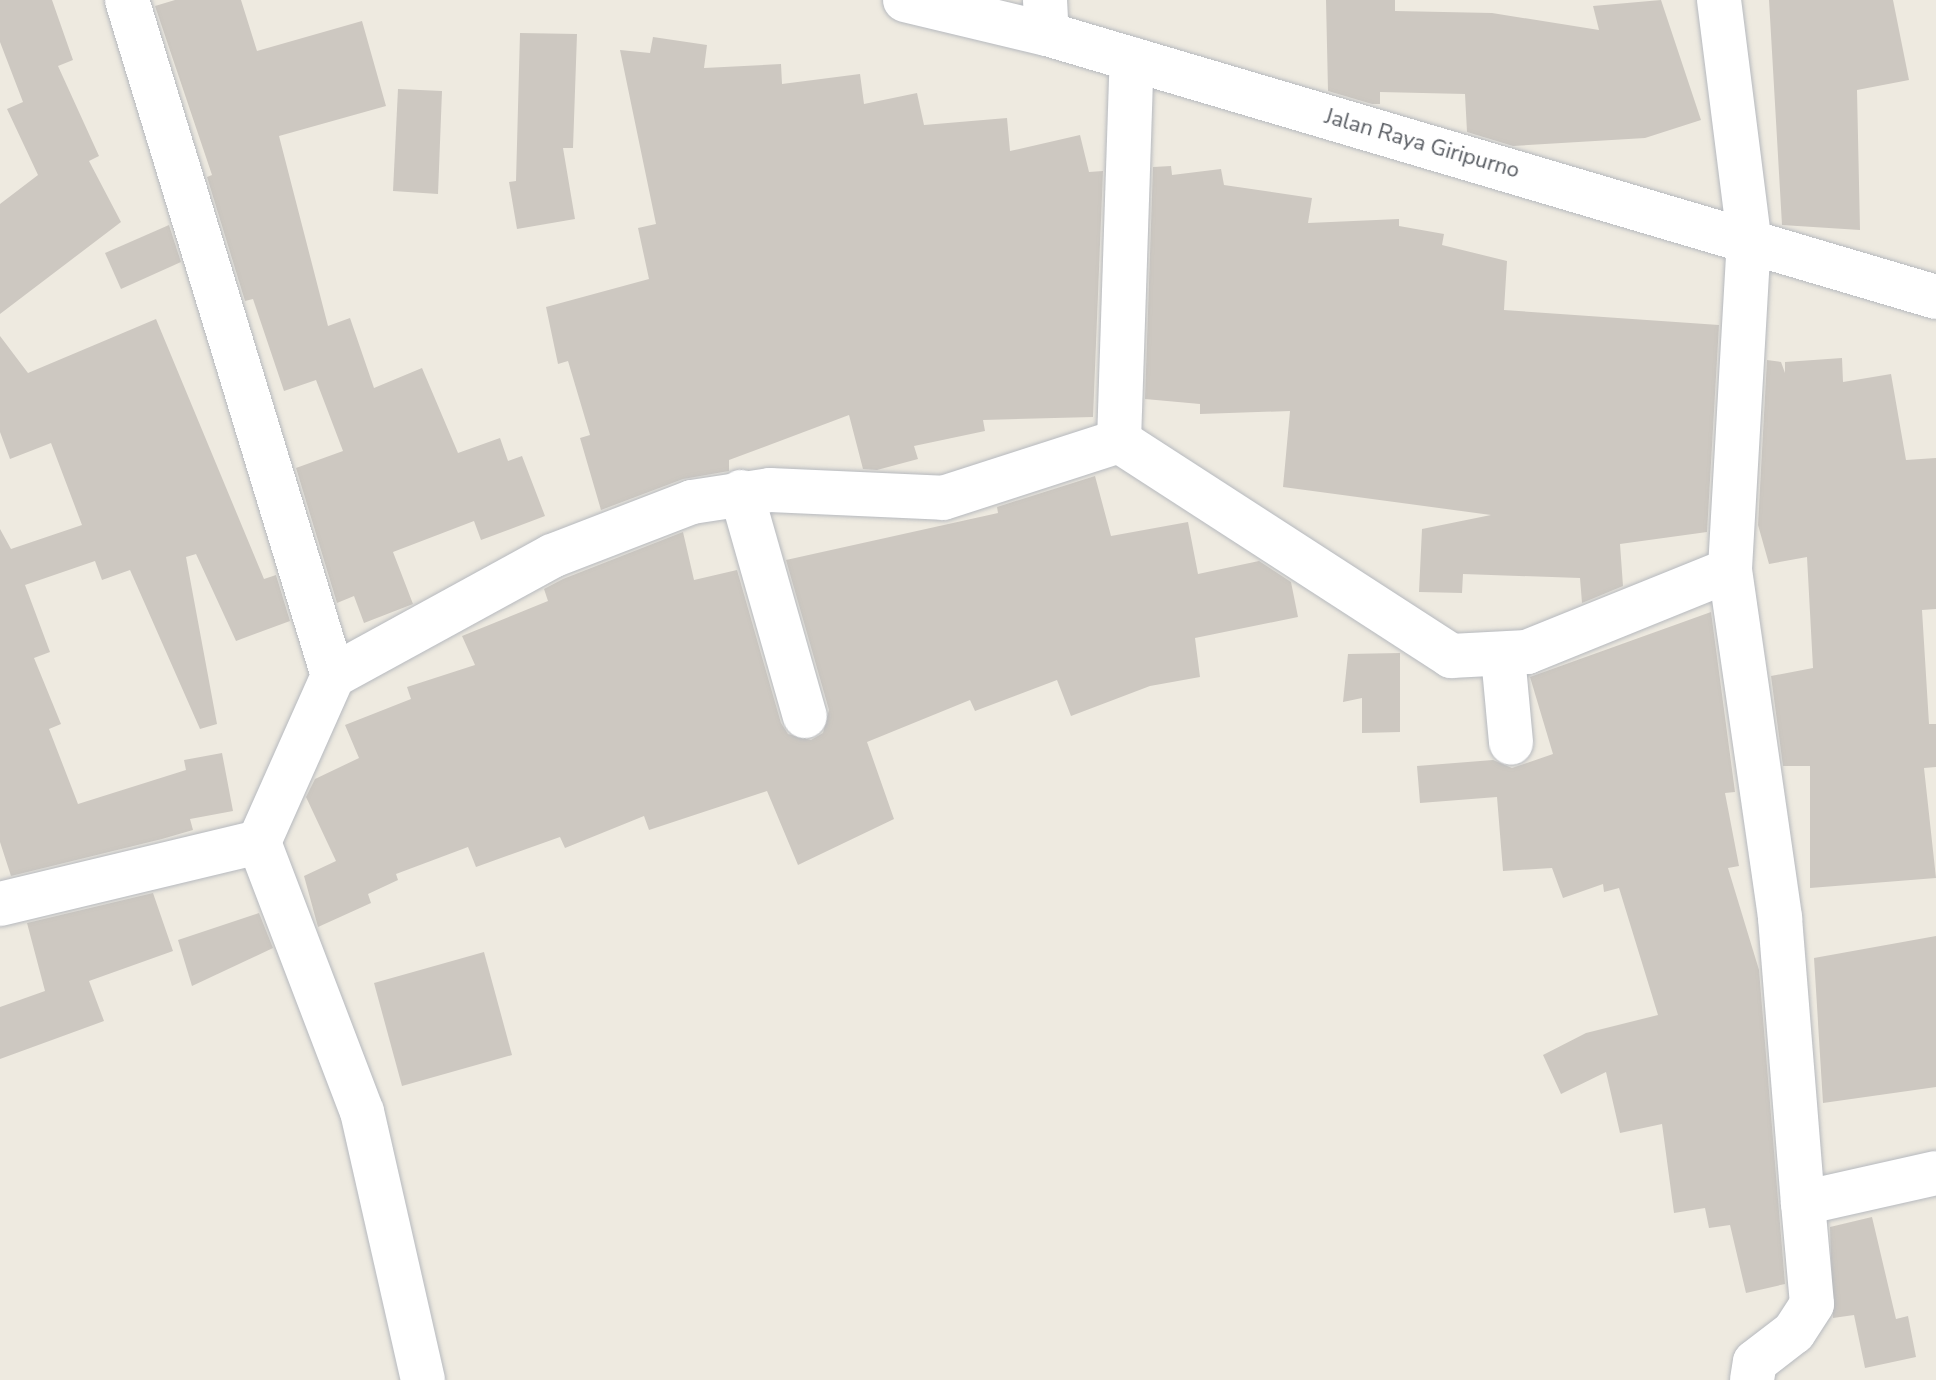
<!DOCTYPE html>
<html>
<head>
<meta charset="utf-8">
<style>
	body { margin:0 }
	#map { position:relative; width:1936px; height:1380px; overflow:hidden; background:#eeeae0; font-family:"Nunito Sans",sans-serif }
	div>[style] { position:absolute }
	.building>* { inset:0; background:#cdc8c1 }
	.roads { filter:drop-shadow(0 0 2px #b6b9be) drop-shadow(0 0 2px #b6b9be) }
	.minor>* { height:44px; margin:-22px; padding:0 22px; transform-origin:22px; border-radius:22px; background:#fff }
	.secondary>* { height:44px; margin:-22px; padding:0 22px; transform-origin:22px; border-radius:22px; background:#fff }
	span { translate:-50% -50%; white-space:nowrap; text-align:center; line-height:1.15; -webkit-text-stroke:6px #fff; paint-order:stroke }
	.street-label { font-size:22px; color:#595d63 }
</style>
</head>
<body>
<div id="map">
	<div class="building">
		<div style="clip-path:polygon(0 0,52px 0,73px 60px,58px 66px,99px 156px,89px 161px,121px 222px,0 314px,0 204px,38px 175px,7px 109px,23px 102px,0 42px)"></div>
		<div style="clip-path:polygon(175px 0,241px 0,257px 51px,362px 21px,386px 106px,279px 136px,328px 326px,350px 318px,374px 388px,422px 368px,458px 453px,500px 438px,508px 461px,522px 456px,545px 516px,481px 540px,474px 521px,393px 552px,413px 604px,364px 623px,354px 596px,337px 603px,296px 468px,343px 451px,316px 380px,284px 391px,253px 299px,245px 301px,207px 177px,212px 175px,155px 6px)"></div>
		<div style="clip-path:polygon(1326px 0,1395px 0,1395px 11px,1492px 13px,1599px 30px,1593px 6px,1661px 0,1701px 120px,1645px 138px,1513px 146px,1467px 132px,1465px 94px,1380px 92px,1380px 104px,1372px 104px,1328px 91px)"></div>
		<div style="clip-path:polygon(1769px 0,1893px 0,1909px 80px,1857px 90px,1860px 230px,1782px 225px)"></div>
		<div style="clip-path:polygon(520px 33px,577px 34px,573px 148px,563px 148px,575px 219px,517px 229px,509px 182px,516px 181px)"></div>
		<div style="clip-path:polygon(653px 37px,707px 45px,704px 68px,781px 64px,782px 84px,860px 74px,864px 104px,917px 93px,924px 125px,1007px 118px,1010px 151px,1080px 135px,1089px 172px,1103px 171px,1093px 417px,983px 420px,985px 431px,914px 446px,918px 459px,877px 470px,863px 469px,849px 415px,729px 460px,729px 471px,683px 479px,601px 510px,580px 438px,590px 435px,568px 361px,558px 364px,546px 307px,649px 279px,638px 228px,656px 224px,620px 50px,650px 53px)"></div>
		<div style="clip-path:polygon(398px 89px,442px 91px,438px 194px,393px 191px)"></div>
		<div style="clip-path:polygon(1171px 166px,1172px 175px,1221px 169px,1224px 185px,1312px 198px,1308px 223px,1399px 219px,1399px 226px,1444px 234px,1442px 245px,1507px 261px,1504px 310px,1719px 325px,1707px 532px,1620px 544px,1623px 586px,1582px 603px,1580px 578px,1463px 574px,1462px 593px,1419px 592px,1422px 529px,1491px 515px,1283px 487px,1290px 411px,1200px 414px,1200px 404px,1145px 399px,1153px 167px)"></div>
		<div style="clip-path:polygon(169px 225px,181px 262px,121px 289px,105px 253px)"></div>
		<div style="clip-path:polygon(156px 319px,264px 579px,276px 575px,290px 621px,236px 641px,196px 554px,186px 557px,217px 724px,200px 729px,130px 570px,102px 580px,95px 561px,25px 585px,50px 652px,34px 658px,61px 724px,49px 729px,78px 804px,186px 770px,184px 760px,222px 753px,233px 811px,190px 819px,193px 830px,162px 839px,11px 876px,0 842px,0 529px,11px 549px,82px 525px,51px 443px,10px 459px,0 432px,0 336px,28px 373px)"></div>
		<div style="clip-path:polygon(1842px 358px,1843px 382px,1891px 374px,1906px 460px,1936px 458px,1936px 609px,1922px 610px,1929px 724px,1936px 724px,1936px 767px,1924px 768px,1936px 878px,1810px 888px,1810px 766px,1783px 766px,1771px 676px,1813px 668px,1807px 557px,1769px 564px,1758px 525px,1767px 360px,1781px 362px,1785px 373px,1785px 362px)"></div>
		<div style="clip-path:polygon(1095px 476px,1111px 536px,1188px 522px,1198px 574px,1259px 561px,1291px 582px,1298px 617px,1195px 638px,1200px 677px,1150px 686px,1071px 716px,1057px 680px,975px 711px,970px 700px,867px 742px,894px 819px,798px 865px,767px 791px,649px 830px,644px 816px,565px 848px,560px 837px,476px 867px,468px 847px,396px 874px,398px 880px,368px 894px,371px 903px,318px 927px,304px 876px,336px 861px,306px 797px,315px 779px,359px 758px,345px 725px,411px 699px,407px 687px,475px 665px,462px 636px,548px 601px,544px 589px,563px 579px,683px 532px,694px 580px,737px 570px,781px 723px,788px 734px,811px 740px,823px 733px,829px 710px,786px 560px,998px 513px,997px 507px)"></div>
		<div style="clip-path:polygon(1711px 612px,1735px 792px,1725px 793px,1739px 866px,1728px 868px,1759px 970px,1785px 1284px,1746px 1293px,1730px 1225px,1709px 1228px,1705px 1208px,1674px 1213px,1662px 1124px,1620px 1133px,1606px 1072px,1561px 1094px,1543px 1055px,1586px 1033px,1658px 1015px,1619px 888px,1604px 892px,1603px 884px,1563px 898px,1552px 868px,1503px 871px,1497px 797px,1420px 803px,1417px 766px,1493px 760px,1512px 768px,1553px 754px,1530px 677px)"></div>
		<div style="clip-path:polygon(1400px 653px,1400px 732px,1362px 733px,1362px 698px,1343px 702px,1348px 654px)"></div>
		<div style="clip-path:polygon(153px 893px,173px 951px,89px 981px,104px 1021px,0 1059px,0 1007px,45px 991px,27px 923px)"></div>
		<div style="clip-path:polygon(259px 913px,273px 948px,192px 986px,178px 940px)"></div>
		<div style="clip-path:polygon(1936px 936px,1936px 1087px,1823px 1103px,1814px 958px)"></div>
		<div style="clip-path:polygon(484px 952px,512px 1055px,402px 1086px,374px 983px)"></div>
		<div style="clip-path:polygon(1872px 1217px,1896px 1319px,1908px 1316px,1916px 1357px,1865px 1368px,1854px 1315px,1833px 1318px,1830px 1227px)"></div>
	</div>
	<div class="roads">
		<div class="minor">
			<div style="left:127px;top:0;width:707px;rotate:73.05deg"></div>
			<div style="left:1045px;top:0;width:34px;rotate:87deg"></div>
			<div style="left:1719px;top:0;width:241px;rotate:82.8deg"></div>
			<div style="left:1749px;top:239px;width:332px;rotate:93.3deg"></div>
			<div style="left:1730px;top:570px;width:352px;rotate:81.8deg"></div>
			<div style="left:1780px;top:918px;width:286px;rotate:85.4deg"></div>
			<div style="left:1803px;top:1203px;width:136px;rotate:-12.7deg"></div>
			<div style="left:1119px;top:441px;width:382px;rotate:-88.1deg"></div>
			<div style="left:741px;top:492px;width:233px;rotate:74.1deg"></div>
			<div style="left:1503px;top:656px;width:87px;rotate:84.7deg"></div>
			<div style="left:0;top:904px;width:266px;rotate:-13.5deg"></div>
			<div style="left:423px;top:1380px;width:275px;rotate:-102.8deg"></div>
			<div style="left:362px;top:1112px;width:289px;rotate:-110.9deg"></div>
			<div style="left:259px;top:842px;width:182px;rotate:-66deg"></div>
			<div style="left:333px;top:676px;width:250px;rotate:-28.7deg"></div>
			<div style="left:552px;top:556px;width:150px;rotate:-21.1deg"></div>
			<div style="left:692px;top:502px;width:79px;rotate:-8.7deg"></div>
			<div style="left:770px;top:490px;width:173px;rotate:2.6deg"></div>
			<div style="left:943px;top:498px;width:185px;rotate:-17.9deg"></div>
			<div style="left:1119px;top:441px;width:396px;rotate:32.9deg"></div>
			<div style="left:1451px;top:656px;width:76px;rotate:-3deg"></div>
			<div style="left:1527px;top:652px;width:219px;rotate:-22deg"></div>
			<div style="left:1752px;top:1380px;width:18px;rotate:-81deg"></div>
			<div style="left:1755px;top:1362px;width:49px;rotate:-37.6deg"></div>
			<div style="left:1794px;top:1332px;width:33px;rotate:-57deg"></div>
			<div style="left:1812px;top:1304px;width:101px;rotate:-95.1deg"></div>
		</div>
		<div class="secondary">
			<div style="left:905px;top:0;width:146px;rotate:13.5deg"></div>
			<div style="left:1047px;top:34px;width:927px;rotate:16.48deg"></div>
		</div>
	</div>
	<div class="street-label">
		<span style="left:1422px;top:144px;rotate:16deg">Jalan Raya Giripurno</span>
	</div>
</div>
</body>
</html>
